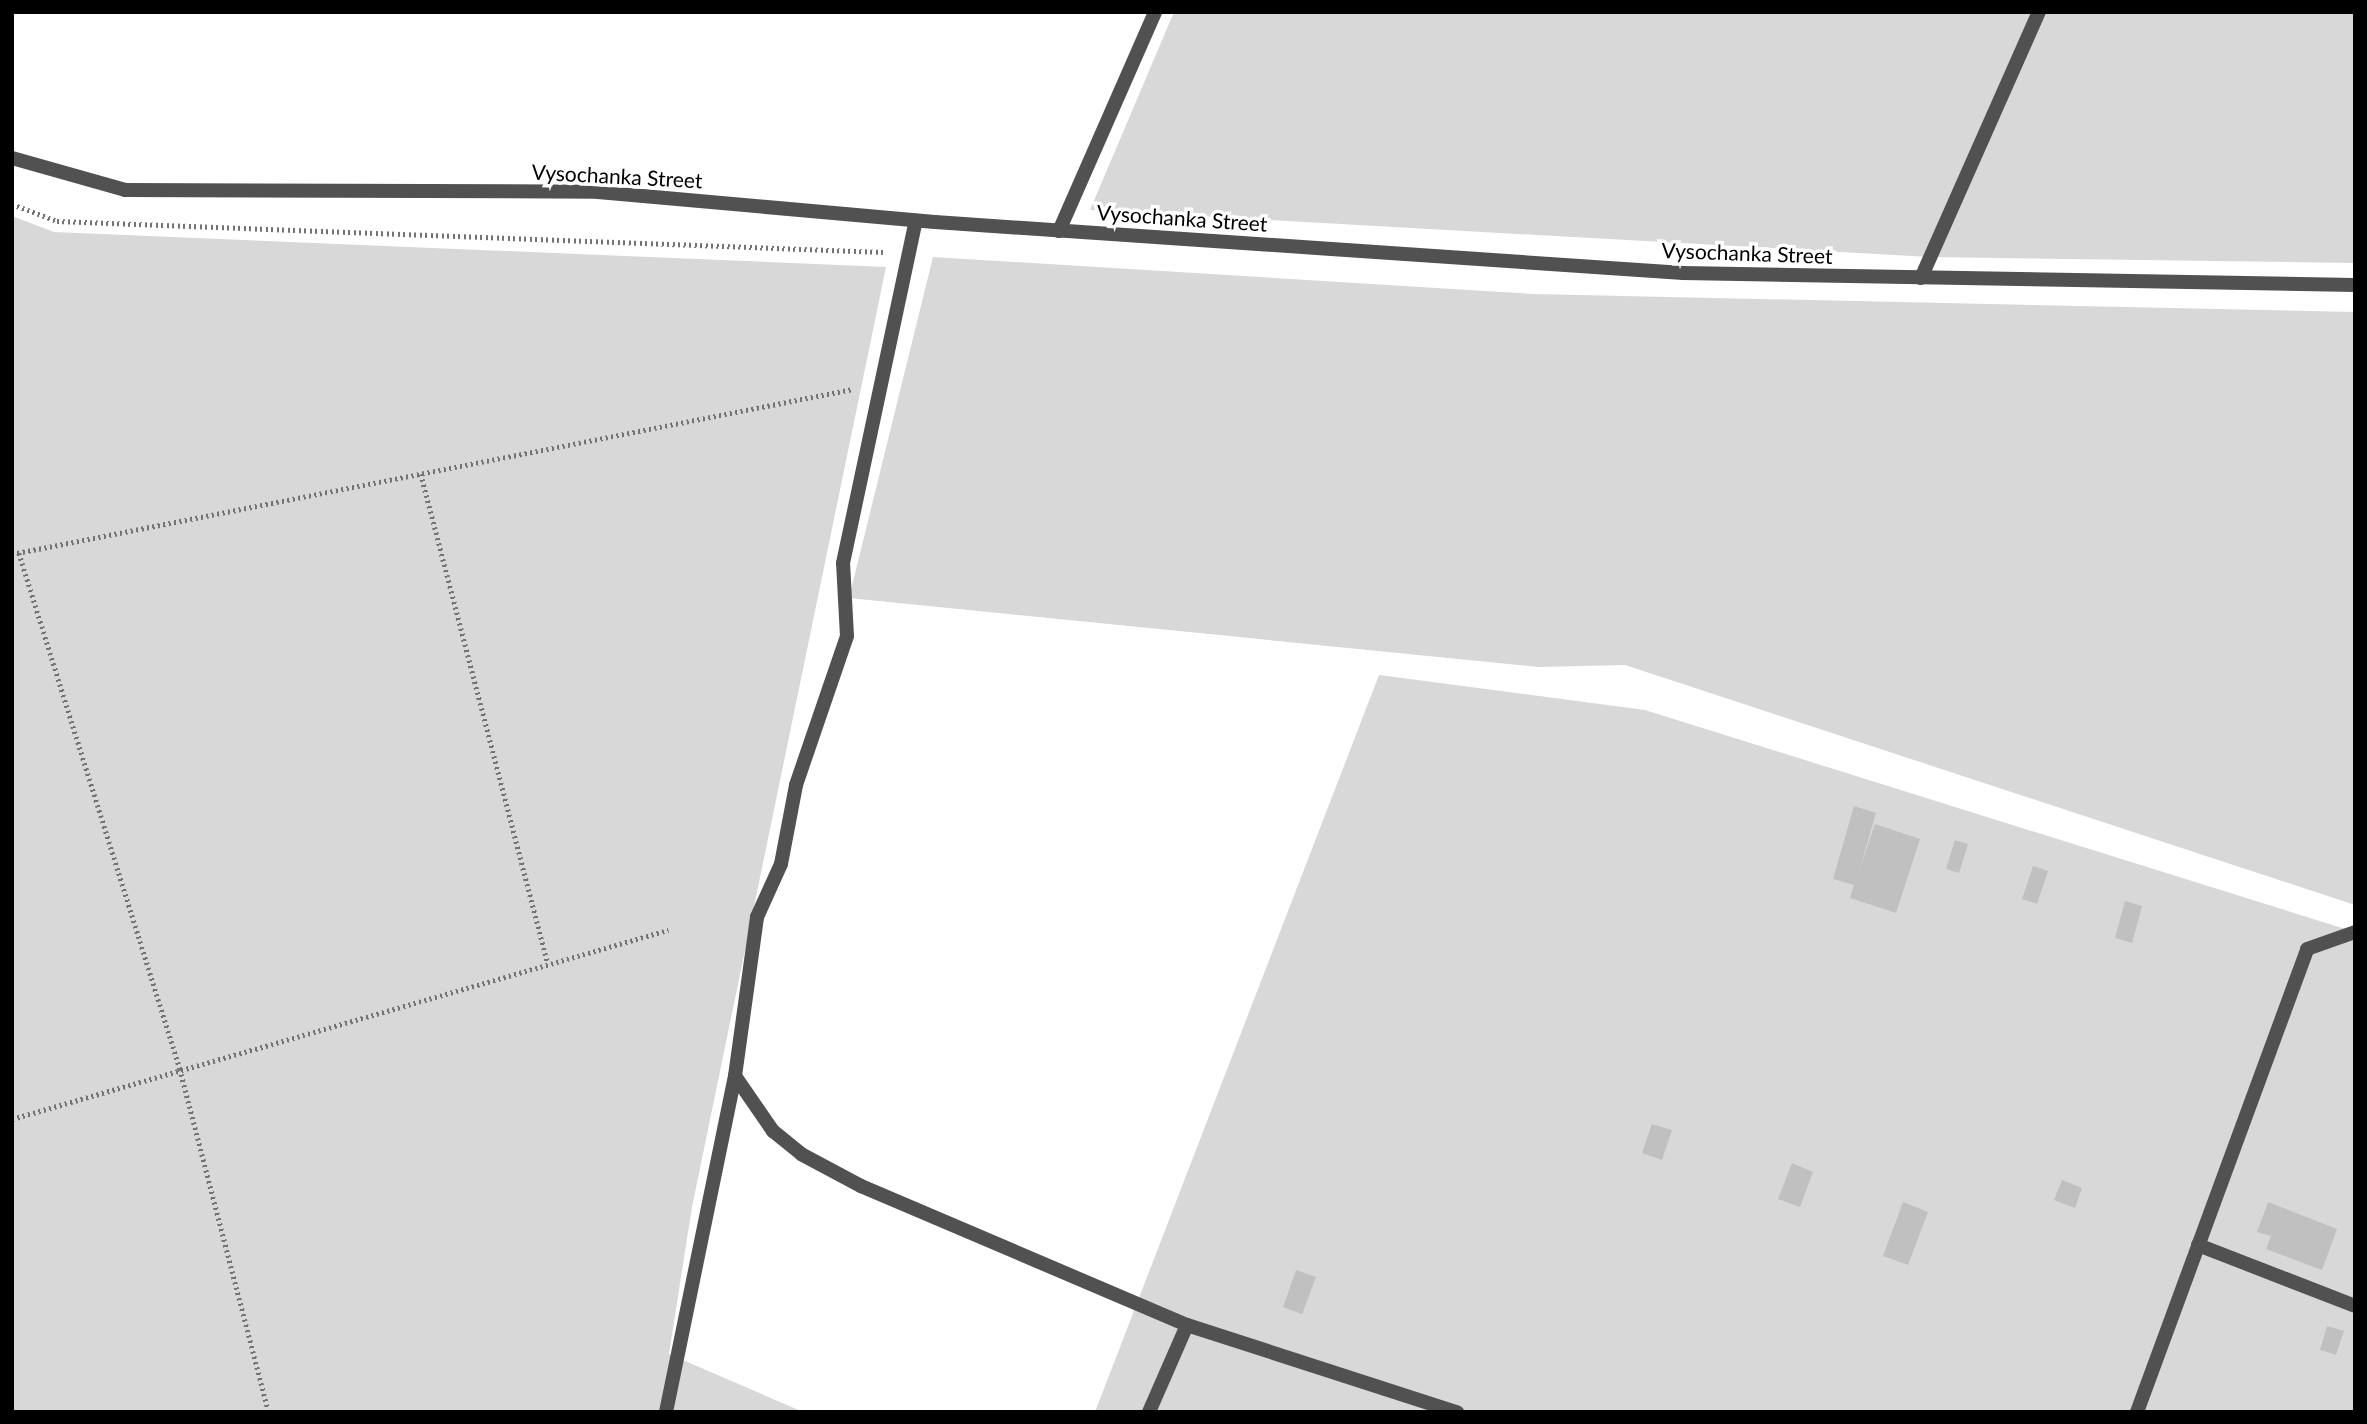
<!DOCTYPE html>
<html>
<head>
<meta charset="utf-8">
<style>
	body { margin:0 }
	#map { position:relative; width:2367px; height:1424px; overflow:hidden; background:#fff; font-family:Lato,sans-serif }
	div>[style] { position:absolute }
	.green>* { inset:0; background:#d8d8d8 }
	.building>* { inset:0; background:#c0c0c0 }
	.path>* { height:4.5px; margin-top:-2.25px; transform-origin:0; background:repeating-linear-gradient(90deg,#737373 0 2px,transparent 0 5.5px) }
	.lane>* { height:14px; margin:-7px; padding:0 7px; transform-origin:7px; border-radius:7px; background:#515151 }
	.street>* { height:14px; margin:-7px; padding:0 7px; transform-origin:7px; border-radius:7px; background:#515151 }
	span { translate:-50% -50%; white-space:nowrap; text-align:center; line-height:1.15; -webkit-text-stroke:7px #fff; paint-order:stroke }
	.street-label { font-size:21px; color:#000 }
	.frame { position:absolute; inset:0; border:14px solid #000; pointer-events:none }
</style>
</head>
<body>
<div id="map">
	<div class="green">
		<div style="clip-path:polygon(1174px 12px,2355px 12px,2355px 263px,1930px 257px,1090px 210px)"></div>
		<div style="clip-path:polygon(12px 216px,54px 232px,886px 267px,692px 1207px,669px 1354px,803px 1412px,12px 1412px)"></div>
		<div style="clip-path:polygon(933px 257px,1534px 294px,2355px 312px,2355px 905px,1625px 665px,1538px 667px,849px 598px)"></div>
		<div style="clip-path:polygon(1379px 675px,1645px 710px,2355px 932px,2355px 1412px,1095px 1412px)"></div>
	</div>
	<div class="building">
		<div style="clip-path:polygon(1854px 806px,1876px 813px,1859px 871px,1875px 824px,1920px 839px,1896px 913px,1850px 898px,1854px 885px,1833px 879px)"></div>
		<div style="clip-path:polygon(1955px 840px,1968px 844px,1959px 873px,1946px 869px)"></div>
		<div style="clip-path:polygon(2033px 866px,2048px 871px,2037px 904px,2022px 899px)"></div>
		<div style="clip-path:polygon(2125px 901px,2142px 906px,2132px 943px,2115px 938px)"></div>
		<div style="clip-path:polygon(1652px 1124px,1672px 1130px,1662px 1160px,1642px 1153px)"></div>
		<div style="clip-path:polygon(1792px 1163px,1813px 1172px,1800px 1207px,1778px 1199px)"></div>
		<div style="clip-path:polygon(2062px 1180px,2082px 1188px,2075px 1208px,2054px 1200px)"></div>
		<div style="clip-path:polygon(1903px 1202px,1928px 1212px,1908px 1265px,1883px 1256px)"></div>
		<div style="clip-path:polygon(2268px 1202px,2337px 1229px,2322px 1270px,2266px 1249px,2271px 1236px,2257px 1232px)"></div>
		<div style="clip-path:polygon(1296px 1270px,1316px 1277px,1302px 1314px,1283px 1307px)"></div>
		<div style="clip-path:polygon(2327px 1326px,2344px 1331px,2336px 1355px,2320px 1350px)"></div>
	</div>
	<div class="path">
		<div style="left:12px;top:204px;width:48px;rotate:20.7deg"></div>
		<div style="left:57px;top:221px;width:827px;rotate:2.15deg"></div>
		<div style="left:421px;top:474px;width:506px;rotate:75.47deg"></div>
		<div style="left:19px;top:553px;width:541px;rotate:72.67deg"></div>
		<div style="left:180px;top:1069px;width:354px;rotate:75.5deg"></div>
		<div style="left:12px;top:554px;width:857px;rotate:-11.1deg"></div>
		<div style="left:12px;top:1119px;width:683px;rotate:-16.07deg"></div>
	</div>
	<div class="lane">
		<div style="left:1059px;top:231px;width:239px;rotate:-66.3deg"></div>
		<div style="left:1921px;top:278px;width:291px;rotate:-66.1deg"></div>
		<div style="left:735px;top:1076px;width:67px;rotate:55.4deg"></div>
		<div style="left:773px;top:1131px;width:36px;rotate:39deg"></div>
		<div style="left:801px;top:1154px;width:68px;rotate:28.1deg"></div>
		<div style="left:861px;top:1186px;width:354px;rotate:23.1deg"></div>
		<div style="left:1187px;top:1325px;width:284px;rotate:17.9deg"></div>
		<div style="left:2198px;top:1245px;width:168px;rotate:21.2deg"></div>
		<div style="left:666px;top:1412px;width:343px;rotate:-78.4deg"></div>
		<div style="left:735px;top:1076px;width:161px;rotate:-82.1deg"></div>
		<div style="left:757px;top:917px;width:58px;rotate:-65.6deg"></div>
		<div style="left:781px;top:864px;width:80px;rotate:-79.2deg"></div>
		<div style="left:796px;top:785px;width:157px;rotate:-71.1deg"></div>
		<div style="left:847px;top:636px;width:73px;rotate:-93.1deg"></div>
		<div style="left:843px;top:563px;width:350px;rotate:-78deg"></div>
		<div style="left:1149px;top:1412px;width:95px;rotate:-66.4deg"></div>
		<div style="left:2137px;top:1412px;width:493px;rotate:-69.8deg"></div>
		<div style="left:2307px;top:949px;width:51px;rotate:-19.5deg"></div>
	</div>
	<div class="street">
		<div style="left:12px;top:158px;width:117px;rotate:15.8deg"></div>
		<div style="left:125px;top:190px;width:473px;rotate:0.2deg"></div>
		<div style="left:598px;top:192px;width:338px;rotate:5.1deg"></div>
		<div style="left:935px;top:222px;width:750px;rotate:3.9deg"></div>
		<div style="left:1683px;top:273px;width:672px;rotate:1.02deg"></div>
	</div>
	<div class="street-label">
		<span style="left:617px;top:176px;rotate:3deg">Vysochanka Street</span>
		<span style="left:1182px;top:218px;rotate:4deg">Vysochanka Street</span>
		<span style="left:1747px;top:253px;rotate:2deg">Vysochanka Street</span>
	</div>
	<div class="frame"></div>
</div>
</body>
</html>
